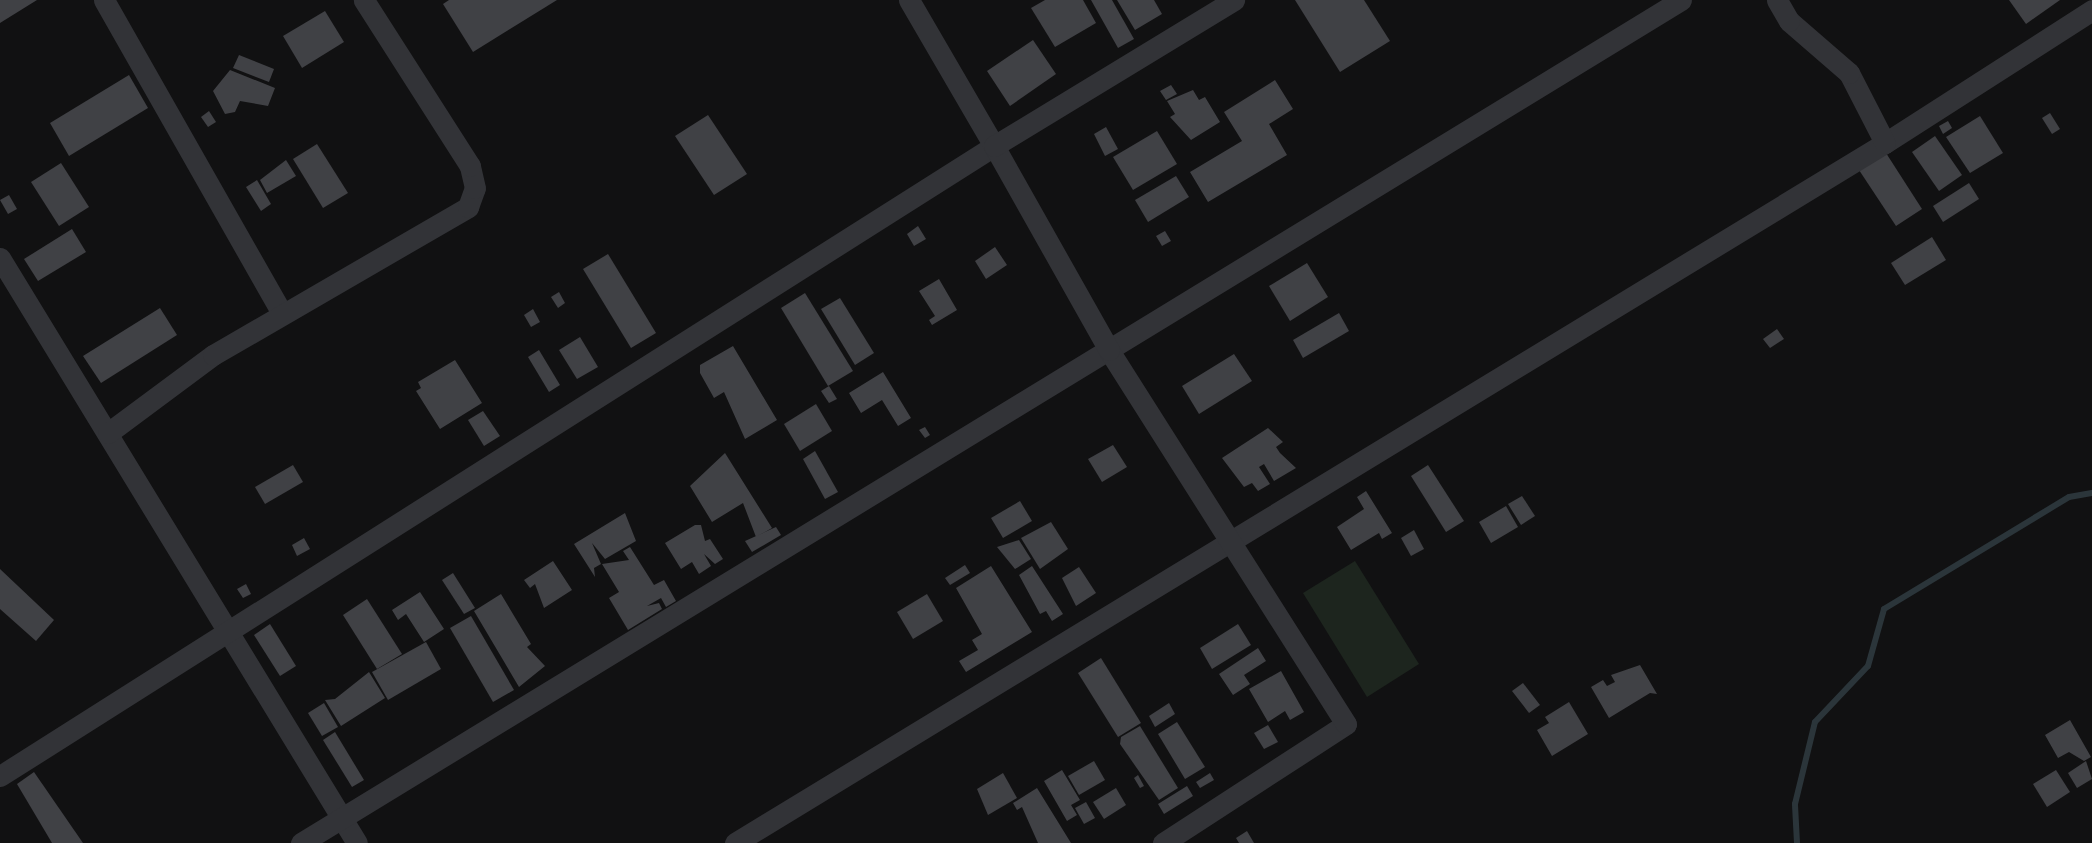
<!DOCTYPE html>
<html>
<head>
<meta charset="utf-8">
<style>
	body { margin:0 }
	#map { position:relative; width:2092px; height:843px; overflow:hidden; background:#111112; font-family:"Work Sans",sans-serif }
	div>[style] { position:absolute }
	.green>* { inset:0; background:#1d251e }
	.stream>* { height:6px; margin:-3px; padding:0 3px; transform-origin:3px; border-radius:3px; background:#2b353a }
	.building>* { inset:0; background:#404145 }
	.minor>* { height:21px; margin:-10.5px; padding:0 10.5px; transform-origin:10.5px; border-radius:10.5px; background:#323337 }
	span { translate:-50% -50%; white-space:nowrap; text-align:center; line-height:1.15; -webkit-text-stroke:4.5px #0c0c0d; paint-order:stroke }
</style>
</head>
<body>
<div id="map">
	<div class="green">
		<div style="clip-path:polygon(1355px 561px,1419px 664px,1367px 697px,1303px 593px)"></div>
	</div>
	<div class="stream">
		<div style="left:1797px;top:843px;width:39px;rotate:-93deg"></div>
		<div style="left:1795px;top:804px;width:84px;rotate:-76.3deg"></div>
		<div style="left:1815px;top:722px;width:77px;rotate:-46.6deg"></div>
		<div style="left:1868px;top:666px;width:59px;rotate:-74.3deg"></div>
		<div style="left:1884px;top:609px;width:216px;rotate:-31.2deg"></div>
		<div style="left:2069px;top:497px;width:23px;rotate:-10deg"></div>
	</div>
	<div class="building">
		<div style="clip-path:polygon(0 0,37px 0,0 23px)"></div>
		<div style="clip-path:polygon(449px 0,557px 0,473px 52px,443px 4px)"></div>
		<div style="clip-path:polygon(1045px 0,1083px 0,1096px 23px,1055px 47px,1031px 8px)"></div>
		<div style="clip-path:polygon(1091px 0,1112px 0,1134px 39px,1118px 48px)"></div>
		<div style="clip-path:polygon(1117px 0,1154px 0,1162px 14px,1135px 30px)"></div>
		<div style="clip-path:polygon(1295px 0,1364px 0,1390px 41px,1340px 72px)"></div>
		<div style="clip-path:polygon(2009px 0,2060px 0,2026px 24px)"></div>
		<div style="clip-path:polygon(325px 11px,344px 42px,302px 68px,283px 36px)"></div>
		<div style="clip-path:polygon(1033px 40px,1056px 74px,1010px 106px,987px 71px)"></div>
		<div style="clip-path:polygon(239px 55px,274px 69px,269px 82px,233px 68px)"></div>
		<div style="clip-path:polygon(230px 70px,275px 88px,268px 106px,240px 101px,235px 112px,225px 114px,213px 91px)"></div>
		<div style="clip-path:polygon(129px 75px,148px 108px,69px 156px,50px 123px)"></div>
		<div style="clip-path:polygon(1275px 80px,1293px 109px,1269px 124px,1287px 155px,1208px 202px,1190px 172px,1242px 141px,1224px 112px)"></div>
		<div style="clip-path:polygon(1171px 85px,1177px 94px,1166px 100px,1160px 91px)"></div>
		<div style="clip-path:polygon(1193px 90px,1199px 100px,1205px 97px,1220px 122px,1191px 140px,1170px 117px,1175px 114px,1167px 101px)"></div>
		<div style="clip-path:polygon(209px 111px,216px 122px,208px 127px,201px 117px)"></div>
		<div style="clip-path:polygon(2050px 113px,2060px 129px,2052px 134px,2042px 118px)"></div>
		<div style="clip-path:polygon(708px 115px,747px 174px,714px 195px,675px 136px)"></div>
		<div style="clip-path:polygon(1980px 116px,2003px 153px,1970px 173px,1946px 137px)"></div>
		<div style="clip-path:polygon(1948px 121px,1952px 128px,1943px 134px,1939px 126px)"></div>
		<div style="clip-path:polygon(1106px 127px,1118px 149px,1105px 156px,1094px 134px)"></div>
		<div style="clip-path:polygon(1157px 131px,1177px 164px,1133px 190px,1113px 157px)"></div>
		<div style="clip-path:polygon(1935px 136px,1962px 175px,1939px 191px,1912px 152px)"></div>
		<div style="clip-path:polygon(317px 144px,348px 193px,323px 208px,293px 159px)"></div>
		<div style="clip-path:polygon(1886px 153px,1922px 209px,1896px 226px,1859px 170px)"></div>
		<div style="clip-path:polygon(286px 160px,296px 176px,267px 193px,260px 180px)"></div>
		<div style="clip-path:polygon(61px 163px,89px 207px,59px 226px,31px 182px)"></div>
		<div style="clip-path:polygon(1176px 176px,1189px 197px,1148px 222px,1135px 200px)"></div>
		<div style="clip-path:polygon(257px 180px,271px 204px,261px 211px,246px 187px)"></div>
		<div style="clip-path:polygon(1969px 183px,1979px 199px,1943px 222px,1933px 206px)"></div>
		<div style="clip-path:polygon(9px 195px,17px 209px,8px 214px,0 200px)"></div>
		<div style="clip-path:polygon(918px 226px,926px 239px,914px 246px,907px 234px)"></div>
		<div style="clip-path:polygon(72px 229px,86px 252px,38px 281px,24px 259px)"></div>
		<div style="clip-path:polygon(1165px 231px,1171px 241px,1162px 246px,1156px 236px)"></div>
		<div style="clip-path:polygon(1932px 237px,1946px 260px,1905px 285px,1891px 263px)"></div>
		<div style="clip-path:polygon(995px 247px,1007px 265px,986px 279px,975px 261px)"></div>
		<div style="clip-path:polygon(608px 254px,656px 333px,631px 348px,583px 269px)"></div>
		<div style="clip-path:polygon(1307px 263px,1328px 297px,1290px 321px,1269px 286px)"></div>
		<div style="clip-path:polygon(939px 279px,957px 310px,932px 325px,929px 320px,935px 316px,919px 291px)"></div>
		<div style="clip-path:polygon(559px 292px,565px 303px,558px 308px,551px 297px)"></div>
		<div style="clip-path:polygon(805px 293px,853px 371px,828px 386px,781px 308px)"></div>
		<div style="clip-path:polygon(840px 298px,874px 353px,855px 365px,821px 309px)"></div>
		<div style="clip-path:polygon(160px 308px,177px 335px,101px 383px,83px 356px)"></div>
		<div style="clip-path:polygon(533px 309px,540px 322px,531px 327px,524px 315px)"></div>
		<div style="clip-path:polygon(1339px 313px,1349px 331px,1303px 358px,1293px 340px)"></div>
		<div style="clip-path:polygon(1777px 329px,1784px 339px,1770px 348px,1763px 339px)"></div>
		<div style="clip-path:polygon(580px 337px,598px 367px,577px 379px,559px 350px)"></div>
		<div style="clip-path:polygon(733px 346px,777px 420px,745px 439px,724px 392px,714px 398px,700px 373px,700px 365px)"></div>
		<div style="clip-path:polygon(539px 350px,560px 385px,549px 392px,528px 357px)"></div>
		<div style="clip-path:polygon(1234px 354px,1252px 381px,1199px 414px,1182px 386px)"></div>
		<div style="clip-path:polygon(455px 360px,482px 403px,440px 429px,416px 391px,421px 388px,418px 382px)"></div>
		<div style="clip-path:polygon(883px 372px,911px 418px,898px 426px,882px 400px,861px 413px,849px 393px)"></div>
		<div style="clip-path:polygon(829px 386px,837px 399px,829px 403px,821px 391px)"></div>
		<div style="clip-path:polygon(816px 404px,832px 431px,800px 451px,784px 424px)"></div>
		<div style="clip-path:polygon(483px 411px,500px 436px,484px 446px,468px 420px)"></div>
		<div style="clip-path:polygon(925px 427px,930px 435px,925px 438px,919px 430px)"></div>
		<div style="clip-path:polygon(1268px 428px,1283px 442px,1276px 447px,1280px 453px,1296px 468px,1274px 481px,1264px 464px,1259px 467px,1270px 484px,1258px 491px,1252px 483px,1244px 487px,1222px 458px)"></div>
		<div style="clip-path:polygon(1113px 445px,1127px 467px,1102px 482px,1088px 459px)"></div>
		<div style="clip-path:polygon(815px 451px,838px 492px,825px 499px,803px 459px)"></div>
		<div style="clip-path:polygon(725px 453px,772px 528px,756px 537px,743px 503px,712px 522px,690px 486px)"></div>
		<div style="clip-path:polygon(293px 465px,303px 482px,265px 504px,255px 487px)"></div>
		<div style="clip-path:polygon(1428px 465px,1464px 521px,1446px 532px,1411px 476px)"></div>
		<div style="clip-path:polygon(1366px 491px,1392px 533px,1382px 539px,1379px 533px,1351px 550px,1337px 527px,1364px 509px,1357px 497px)"></div>
		<div style="clip-path:polygon(1522px 496px,1535px 516px,1521px 525px,1508px 504px)"></div>
		<div style="clip-path:polygon(1020px 501px,1032px 521px,1003px 538px,991px 518px)"></div>
		<div style="clip-path:polygon(1506px 506px,1518px 527px,1491px 543px,1479px 522px)"></div>
		<div style="clip-path:polygon(625px 513px,636px 541px,605px 559px,592px 543px,601px 564px,594px 568px,595px 577px,574px 544px)"></div>
		<div style="clip-path:polygon(1051px 522px,1068px 549px,1040px 569px,1021px 538px)"></div>
		<div style="clip-path:polygon(695px 525px,701px 525px,705px 541px,710px 539px,723px 559px,715px 564px,704px 554px,711px 566px,699px 574px,692px 562px,681px 569px,665px 543px)"></div>
		<div style="clip-path:polygon(776px 527px,781px 535px,752px 552px,745px 541px)"></div>
		<div style="clip-path:polygon(1414px 530px,1424px 549px,1411px 556px,1401px 538px)"></div>
		<div style="clip-path:polygon(304px 538px,310px 549px,297px 556px,292px 545px)"></div>
		<div style="clip-path:polygon(1019px 540px,1031px 559px,1015px 569px,997px 547px)"></div>
		<div style="clip-path:polygon(630px 547px,654px 585px,664px 580px,676px 601px,666px 607px,661px 598px,647px 606px,659px 603px,662px 609px,628px 630px,609px 598px,619px 592px,602px 564px,629px 560px,623px 551px)"></div>
		<div style="clip-path:polygon(553px 561px,572px 590px,544px 608px,535px 584px,530px 588px,524px 580px)"></div>
		<div style="clip-path:polygon(965px 565px,970px 573px,950px 585px,945px 578px)"></div>
		<div style="clip-path:polygon(991px 566px,1032px 632px,966px 672px,959px 661px,978px 650px,972px 640px,982px 634px,956px 588px)"></div>
		<div style="clip-path:polygon(1032px 566px,1063px 614px,1052px 621px,1046px 611px,1040px 614px,1019px 575px)"></div>
		<div style="clip-path:polygon(1079px 567px,1096px 593px,1076px 606px,1062px 578px)"></div>
		<div style="clip-path:polygon(0 569px,54px 620px,36px 641px,0 609px)"></div>
		<div style="clip-path:polygon(453px 573px,475px 608px,464px 614px,442px 580px)"></div>
		<div style="clip-path:polygon(246px 584px,251px 594px,243px 598px,237px 589px)"></div>
		<div style="clip-path:polygon(420px 592px,444px 629px,424px 642px,406px 614px,398px 620px,392px 610px)"></div>
		<div style="clip-path:polygon(501px 594px,531px 644px,527px 647px,545px 666px,519px 687px,474px 611px)"></div>
		<div style="clip-path:polygon(927px 594px,943px 621px,913px 639px,897px 612px)"></div>
		<div style="clip-path:polygon(367px 599px,402px 654px,377px 669px,343px 615px)"></div>
		<div style="clip-path:polygon(471px 616px,514px 690px,493px 702px,450px 628px)"></div>
		<div style="clip-path:polygon(270px 624px,296px 666px,280px 676px,254px 635px)"></div>
		<div style="clip-path:polygon(1238px 624px,1251px 645px,1212px 669px,1200px 648px)"></div>
		<div style="clip-path:polygon(426px 642px,441px 669px,388px 700px,372px 672px)"></div>
		<div style="clip-path:polygon(1258px 648px,1266px 661px,1244px 675px,1250px 684px,1233px 695px,1219px 674px)"></div>
		<div style="clip-path:polygon(1101px 658px,1141px 723px,1118px 737px,1078px 673px)"></div>
		<div style="clip-path:polygon(1640px 665px,1657px 694px,1650px 693px,1609px 718px,1591px 687px,1603px 680px,1607px 686px,1615px 682px,1611px 675px)"></div>
		<div style="clip-path:polygon(1281px 671px,1304px 712px,1290px 720px,1285px 711px,1268px 722px,1249px 689px)"></div>
		<div style="clip-path:polygon(369px 672px,385px 698px,341px 726px,325px 700px,335px 699px)"></div>
		<div style="clip-path:polygon(1523px 683px,1540px 705px,1529px 713px,1512px 691px)"></div>
		<div style="clip-path:polygon(1569px 702px,1588px 734px,1552px 756px,1537px 730px,1549px 723px,1545px 717px)"></div>
		<div style="clip-path:polygon(324px 703px,338px 727px,322px 736px,308px 713px)"></div>
		<div style="clip-path:polygon(1169px 703px,1175px 714px,1155px 727px,1149px 716px)"></div>
		<div style="clip-path:polygon(2070px 720px,2091px 757px,2084px 761px,2069px 752px,2058px 758px,2045px 735px)"></div>
		<div style="clip-path:polygon(1177px 722px,1205px 767px,1185px 779px,1158px 734px)"></div>
		<div style="clip-path:polygon(1268px 725px,1278px 742px,1264px 749px,1254px 733px)"></div>
		<div style="clip-path:polygon(1140px 726px,1178px 788px,1159px 800px,1120px 744px,1121px 737px)"></div>
		<div style="clip-path:polygon(335px 732px,364px 780px,352px 787px,323px 740px)"></div>
		<div style="clip-path:polygon(1094px 761px,1105px 780px,1079px 795px,1068px 776px)"></div>
		<div style="clip-path:polygon(2086px 761px,2092px 779px,2077px 788px,2068px 773px)"></div>
		<div style="clip-path:polygon(1062px 770px,1080px 800px,1071px 805px,1077px 815px,1067px 821px,1044px 781px)"></div>
		<div style="clip-path:polygon(2056px 770px,2070px 792px,2047px 807px,2033px 784px)"></div>
		<div style="clip-path:polygon(34px 772px,83px 843px,52px 843px,17px 784px)"></div>
		<div style="clip-path:polygon(1003px 773px,1017px 798px,988px 815px,977px 789px)"></div>
		<div style="clip-path:polygon(1210px 773px,1214px 780px,1200px 788px,1196px 782px)"></div>
		<div style="clip-path:polygon(1138px 775px,1144px 786px,1140px 788px,1134px 778px)"></div>
		<div style="clip-path:polygon(1187px 786px,1193px 796px,1164px 814px,1158px 804px)"></div>
		<div style="clip-path:polygon(1037px 788px,1071px 843px,1038px 843px,1022px 807px,1017px 810px,1013px 803px)"></div>
		<div style="clip-path:polygon(1116px 788px,1126px 805px,1104px 819px,1093px 802px)"></div>
		<div style="clip-path:polygon(1086px 802px,1095px 818px,1084px 824px,1075px 808px)"></div>
		<div style="clip-path:polygon(1247px 831px,1254px 843px,1239px 843px,1236px 838px)"></div>
	</div>
	<div class="minor">
		<div style="left:104px;top:0;width:360px;rotate:60.4deg"></div>
		<div style="left:1885px;top:143px;width:246px;rotate:-32.7deg"></div>
		<div style="left:0;top:258px;width:685px;rotate:58.61deg"></div>
		<div style="left:108px;top:433px;width:131px;rotate:-36.6deg"></div>
		<div style="left:213px;top:355px;width:295px;rotate:-30.1deg"></div>
		<div style="left:468px;top:207px;width:20px;rotate:-70deg"></div>
		<div style="left:475px;top:188px;width:23px;rotate:-103deg"></div>
		<div style="left:470px;top:166px;width:197px;rotate:-122.6deg"></div>
		<div style="left:0;top:776px;width:1177px;rotate:-32.37deg"></div>
		<div style="left:994px;top:146px;width:169px;rotate:-120.2deg"></div>
		<div style="left:301px;top:843px;width:1617px;rotate:-31.42deg"></div>
		<div style="left:735px;top:843px;width:1346px;rotate:-31.33deg"></div>
		<div style="left:1885px;top:143px;width:79px;rotate:-117.2deg"></div>
		<div style="left:1849px;top:73px;width:79px;rotate:-139.1deg"></div>
		<div style="left:1789px;top:21px;width:24px;rotate:-120deg"></div>
		<div style="left:1163px;top:843px;width:218px;rotate:-33deg"></div>
		<div style="left:1346px;top:724px;width:443px;rotate:-122.4deg"></div>
		<div style="left:1109px;top:350px;width:234px;rotate:-119.4deg"></div>
		<div style="left:994px;top:146px;width:281px;rotate:-31.3deg"></div>
	</div>
</div>
</body>
</html>
